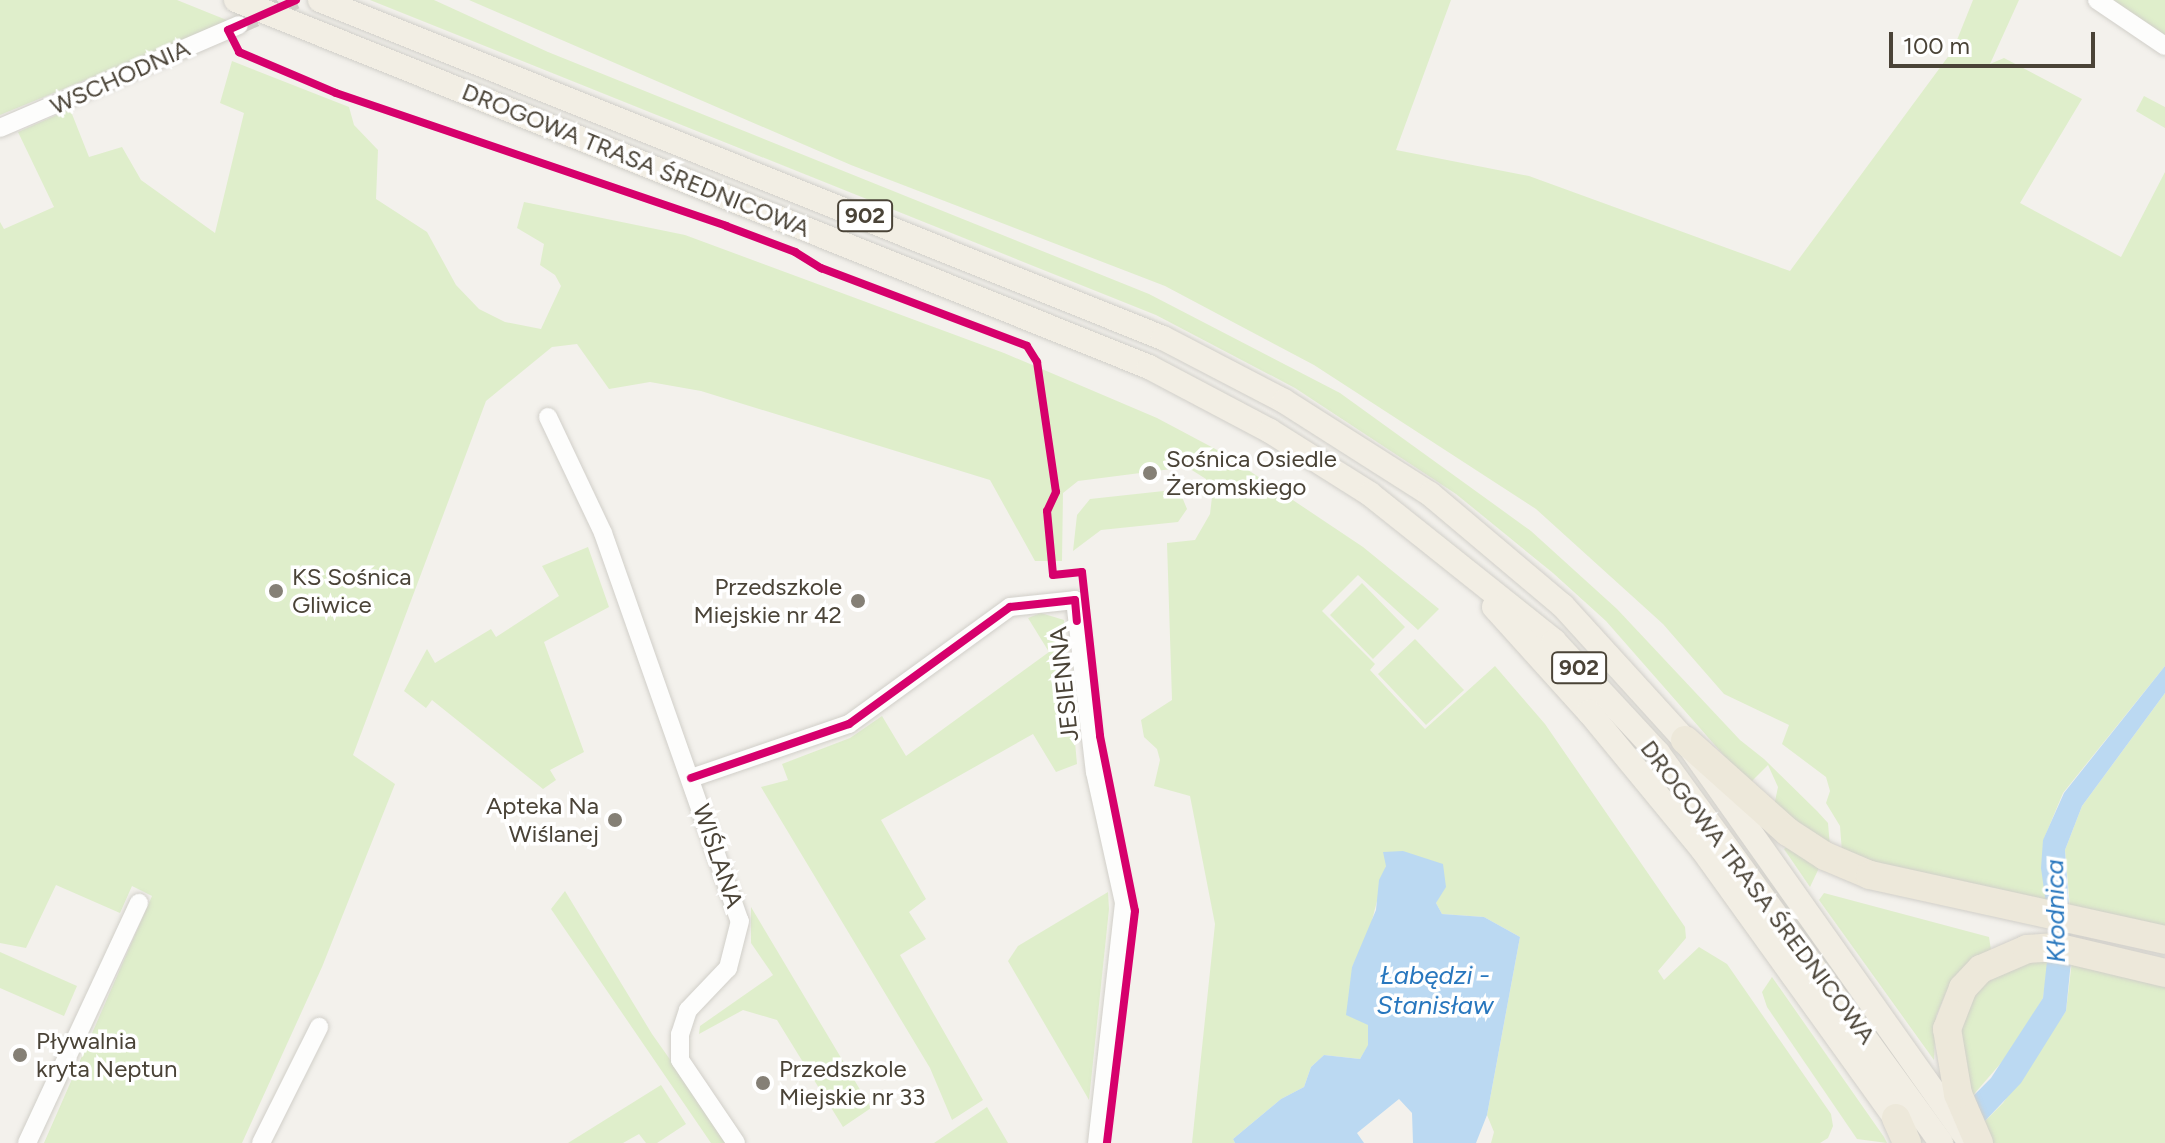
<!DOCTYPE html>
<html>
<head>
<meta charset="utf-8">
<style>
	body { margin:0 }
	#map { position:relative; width:2165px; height:1143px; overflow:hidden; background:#f3f1ec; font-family:Figtree,sans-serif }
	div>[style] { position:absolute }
	.green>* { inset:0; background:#dfeecb }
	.water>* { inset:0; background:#bbd9f2 }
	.minor-tunnel>* { height:18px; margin-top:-9px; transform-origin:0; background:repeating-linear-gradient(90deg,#d1cec8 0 18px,transparent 0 27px) }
	.roads { filter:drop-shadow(0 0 2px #d1cfc9) drop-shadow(0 0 2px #d1cfc9) }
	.minor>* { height:18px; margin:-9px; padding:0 9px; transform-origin:9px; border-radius:9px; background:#fdfdfc }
	.major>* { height:24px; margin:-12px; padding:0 12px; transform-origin:12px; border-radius:12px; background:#f2eee4 }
	.highway>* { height:28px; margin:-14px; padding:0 14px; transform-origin:14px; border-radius:14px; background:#ede8da }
	.cycleway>* { height:8px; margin:-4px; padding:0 4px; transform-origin:4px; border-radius:4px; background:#d6006c }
	.dots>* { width:22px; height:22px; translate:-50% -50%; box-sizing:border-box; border:4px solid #fff; border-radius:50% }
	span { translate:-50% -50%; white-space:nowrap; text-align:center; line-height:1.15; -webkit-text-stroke:7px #fff; paint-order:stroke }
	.shield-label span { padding:2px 6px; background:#fff; border:2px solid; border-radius:6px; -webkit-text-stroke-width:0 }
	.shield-label { font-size:22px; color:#4a4337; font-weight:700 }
	.street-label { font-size:24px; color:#4a4337 }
	.poi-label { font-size:24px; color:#4a4337 }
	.left { translate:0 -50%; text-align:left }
	.right { translate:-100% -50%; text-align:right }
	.water-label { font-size:26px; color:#2877be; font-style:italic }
	.scale { position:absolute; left:1889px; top:32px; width:206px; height:36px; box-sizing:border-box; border:4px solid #4a4337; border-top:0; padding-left:10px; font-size:24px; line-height:28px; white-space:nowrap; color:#4a4337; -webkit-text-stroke:6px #fff; paint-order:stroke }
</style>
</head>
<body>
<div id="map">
	<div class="green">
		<div style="clip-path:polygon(0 0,177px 0,229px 21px,0 115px)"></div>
		<div style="clip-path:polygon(370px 0,434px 0,548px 52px,1149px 294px,1340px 393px,1531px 531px,1617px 609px,1740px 740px,1764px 759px,1817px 811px,1828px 823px,1830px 847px,1774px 806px,1778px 787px,1768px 765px,1749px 784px,1606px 621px,1553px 573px,1456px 494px,1295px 388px,1156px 315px)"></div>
		<div style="clip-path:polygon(469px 0,1451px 0,1396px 150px,1529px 176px,1790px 271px,1953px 50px,1973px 0,2019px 0,1990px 64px,2004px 58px,2082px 99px,2020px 203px,2121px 257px,2165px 172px,2165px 666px,2063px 793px,2043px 841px,2047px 905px,1943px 885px,1842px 852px,1840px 826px,1826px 803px,1830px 791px,1826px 777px,1782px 744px,1789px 725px,1724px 694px,1663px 624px,1536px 509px,1314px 365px,1165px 286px,851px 165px)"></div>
		<div style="clip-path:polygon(2112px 0,2165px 0,2165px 35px)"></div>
		<div style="clip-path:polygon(232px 61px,349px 107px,354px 125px,378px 150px,376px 199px,427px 232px,456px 285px,479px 309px,505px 322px,541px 329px,561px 286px,555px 275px,540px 265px,544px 244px,517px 228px,524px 202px,685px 235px,1004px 353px,1157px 418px,1221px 452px,1363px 547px,1439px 609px,1418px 630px,1358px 575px,1322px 611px,1375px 664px,1370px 670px,1425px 729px,1495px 666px,1545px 724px,1685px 927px,1686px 938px,1658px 971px,1664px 980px,1699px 947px,1727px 964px,1831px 1114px,1833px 1126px,1828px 1138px,1820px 1143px,1491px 1143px,1494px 1132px,1487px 1115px,1520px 937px,1484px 917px,1442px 914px,1436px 903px,1440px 892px,1386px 866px,1368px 936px,1352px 967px,1368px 1025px,1368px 1046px,1360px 1059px,1324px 1055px,1311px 1067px,1304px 1087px,1281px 1099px,1233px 1139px,1235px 1143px,1192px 1143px,1215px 924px,1190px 796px,1154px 786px,1160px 760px,1157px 749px,1144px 737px,1141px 720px,1172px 700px,1167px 543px,1195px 540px,1210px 514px,1212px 497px,1206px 479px,1187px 467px,1078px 481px,1063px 493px,1062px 561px,1035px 561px,990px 480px,701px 391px,650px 382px,609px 389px,577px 344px,552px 347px,486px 401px,353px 755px,395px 784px,322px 967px,242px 1143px,44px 1143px,152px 896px,132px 886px,120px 913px,56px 885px,26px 948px,0 943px,0 222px,4px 229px,54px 207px,18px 132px,70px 109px,89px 157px,122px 147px,141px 180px,215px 233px,244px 113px,220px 103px)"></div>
		<div style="clip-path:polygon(2144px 96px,2165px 107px,2165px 128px,2136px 111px)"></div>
		<div style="clip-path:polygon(1173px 490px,1180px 492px,1187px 509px,1178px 522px,1101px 530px,1073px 551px,1077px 515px,1090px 499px)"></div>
		<div style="clip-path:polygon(588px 547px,609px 607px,544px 642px,584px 752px,550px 770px,556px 780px,543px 789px,432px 700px,426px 708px,404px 691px,427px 649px,435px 663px,491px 629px,496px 637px,559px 596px,542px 566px)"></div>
		<div style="clip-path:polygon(1362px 583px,1405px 627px,1373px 659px,1330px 615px)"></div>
		<div style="clip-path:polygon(1041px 613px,1064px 620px,1077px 764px,1056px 772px,1033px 734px,881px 820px,926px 899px,909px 912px,926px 939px,900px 955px,983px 1100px,952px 1120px,930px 1068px,761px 787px,788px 780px,782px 764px,850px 738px,882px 716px,906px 756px,1049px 652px,1028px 618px)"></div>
		<div style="clip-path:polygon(1415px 639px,1464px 690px,1426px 725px,1378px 674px)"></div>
		<div style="clip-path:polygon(2165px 693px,2165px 926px,2070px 907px,2065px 850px,2082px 806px)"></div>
		<div style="clip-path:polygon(1787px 847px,1819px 868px,1810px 887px,1784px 849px)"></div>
		<div style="clip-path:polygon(565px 891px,652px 1034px,729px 1143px,711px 1143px,551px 909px)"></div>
		<div style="clip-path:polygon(1108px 892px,1109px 909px,1089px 1100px,1008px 961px,1018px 946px)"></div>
		<div style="clip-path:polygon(1824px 893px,1989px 937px,1991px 950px,1946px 993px,1936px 1016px,1934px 1060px,1819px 900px)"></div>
		<div style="clip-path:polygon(751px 907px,871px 1108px,843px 1127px,777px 1020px,743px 1010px,699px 1034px,700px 1026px,773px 975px,751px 943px)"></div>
		<div style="clip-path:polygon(0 952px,77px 986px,64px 1016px,0 988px)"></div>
		<div style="clip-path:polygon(2049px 958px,2043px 998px,2014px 1048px,1968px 1101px,1957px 1018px,1967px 997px,2004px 966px)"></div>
		<div style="clip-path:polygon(2072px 961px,2165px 983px,2165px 1143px,1993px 1143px,1981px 1125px,2003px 1103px,2066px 1011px)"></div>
		<div style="clip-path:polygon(1772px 977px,1884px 1137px,1887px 1143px,1857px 1139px,1767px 1007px,1762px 992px)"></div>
		<div style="clip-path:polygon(661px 1085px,686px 1124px,657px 1143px,646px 1143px,639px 1134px,623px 1143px,568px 1143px)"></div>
		<div style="clip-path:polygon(987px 1107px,1008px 1143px,934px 1143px)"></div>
	</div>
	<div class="water">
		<div style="clip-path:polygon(2165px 666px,2165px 693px,2082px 806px,2065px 850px,2072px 951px,2066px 1011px,2021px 1083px,1964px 1143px,1927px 1143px,1991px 1078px,2043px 998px,2050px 933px,2041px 868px,2043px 840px,2064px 793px)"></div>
		<div style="clip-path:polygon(1403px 851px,1443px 864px,1446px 887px,1436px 903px,1442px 914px,1484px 917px,1520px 937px,1487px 1115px,1476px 1143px,1413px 1143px,1412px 1113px,1399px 1099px,1357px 1133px,1364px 1143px,1235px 1143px,1233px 1139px,1281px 1099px,1304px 1087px,1311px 1067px,1324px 1055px,1360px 1059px,1368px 1045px,1368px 1025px,1346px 1015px,1352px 967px,1376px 910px,1379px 880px,1386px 866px,1383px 852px)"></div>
	</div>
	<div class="minor-tunnel">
		<div style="left:239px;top:25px;width:62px;rotate:-23.7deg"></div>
	</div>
	<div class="roads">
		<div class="minor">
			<div style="left:2097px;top:0;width:82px;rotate:34.1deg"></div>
			<div style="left:0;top:128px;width:260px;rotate:-23.3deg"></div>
			<div style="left:548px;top:417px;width:128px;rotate:64.6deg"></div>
			<div style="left:603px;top:533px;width:411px;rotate:70.6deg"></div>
			<div style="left:740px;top:921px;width:49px;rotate:104.3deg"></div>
			<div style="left:728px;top:968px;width:58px;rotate:133.6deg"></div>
			<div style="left:688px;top:1010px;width:25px;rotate:108deg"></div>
			<div style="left:680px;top:1034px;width:26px;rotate:90deg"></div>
			<div style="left:680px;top:1060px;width:100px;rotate:56deg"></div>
			<div style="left:691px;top:778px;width:167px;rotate:-18.9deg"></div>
			<div style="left:849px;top:724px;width:199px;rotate:-36deg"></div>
			<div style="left:1010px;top:607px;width:65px;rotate:-6.1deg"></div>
			<div style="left:1075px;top:600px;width:173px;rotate:83.4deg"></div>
			<div style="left:1095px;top:772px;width:134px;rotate:77.5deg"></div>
			<div style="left:1124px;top:903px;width:242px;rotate:96.4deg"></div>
			<div style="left:27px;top:1143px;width:265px;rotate:-65deg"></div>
			<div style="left:261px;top:1143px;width:130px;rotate:-63.4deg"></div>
		</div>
		<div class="major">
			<div style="left:236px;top:0;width:984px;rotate:21.9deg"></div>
			<div style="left:1149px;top:367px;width:137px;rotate:27.9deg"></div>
			<div style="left:1270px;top:431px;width:118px;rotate:32.2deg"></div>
			<div style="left:1370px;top:494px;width:236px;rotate:38.6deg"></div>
			<div style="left:1554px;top:641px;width:153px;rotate:47.1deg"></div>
			<div style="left:1658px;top:753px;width:482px;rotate:54deg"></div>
			<div style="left:320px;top:0;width:908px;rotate:21.85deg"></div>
			<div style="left:1163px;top:338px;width:136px;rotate:27.5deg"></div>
			<div style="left:1284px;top:401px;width:173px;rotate:32.5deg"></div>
			<div style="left:1430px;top:494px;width:174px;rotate:40.1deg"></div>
			<div style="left:1563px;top:606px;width:181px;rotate:47.7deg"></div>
			<div style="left:1685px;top:740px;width:493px;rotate:54.7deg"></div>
			<div style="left:1494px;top:607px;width:142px;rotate:47.9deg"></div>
			<div style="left:1589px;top:712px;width:178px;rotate:50.5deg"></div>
			<div style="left:1702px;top:849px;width:347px;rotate:54.3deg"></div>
		</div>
		<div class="highway">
			<div style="left:1685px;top:740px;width:138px;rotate:41.8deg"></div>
			<div style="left:1788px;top:832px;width:44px;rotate:33deg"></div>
			<div style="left:1825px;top:856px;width:49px;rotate:22.9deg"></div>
			<div style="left:1870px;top:875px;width:302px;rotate:12.4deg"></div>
			<div style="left:1896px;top:1118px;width:27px;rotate:66deg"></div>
			<div style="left:1979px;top:1143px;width:53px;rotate:-113.2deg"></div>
			<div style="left:1958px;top:1094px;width:66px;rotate:-99.6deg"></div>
			<div style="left:1947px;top:1029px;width:44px;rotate:-68.7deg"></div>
			<div style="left:1963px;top:988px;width:26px;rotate:-47deg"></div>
			<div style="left:1981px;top:969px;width:50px;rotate:-23.5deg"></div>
			<div style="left:2027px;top:949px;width:29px;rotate:-4deg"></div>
			<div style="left:2056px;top:947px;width:112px;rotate:13.4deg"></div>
		</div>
	</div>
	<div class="cycleway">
		<div style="left:296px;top:0;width:74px;rotate:156.2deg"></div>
		<div style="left:228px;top:30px;width:25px;rotate:63deg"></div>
		<div style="left:239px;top:52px;width:105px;rotate:22.9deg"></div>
		<div style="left:336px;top:93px;width:412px;rotate:18.8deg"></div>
		<div style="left:726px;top:226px;width:74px;rotate:20.6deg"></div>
		<div style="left:795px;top:252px;width:31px;rotate:32deg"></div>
		<div style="left:821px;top:268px;width:220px;rotate:20.7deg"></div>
		<div style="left:1027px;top:346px;width:19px;rotate:58deg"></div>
		<div style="left:1037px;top:362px;width:131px;rotate:81.7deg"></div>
		<div style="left:1056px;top:492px;width:21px;rotate:115deg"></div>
		<div style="left:1047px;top:511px;width:64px;rotate:84.6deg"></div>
		<div style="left:1053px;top:575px;width:29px;rotate:-6deg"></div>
		<div style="left:1082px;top:572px;width:165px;rotate:83.7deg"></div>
		<div style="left:1100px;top:736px;width:178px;rotate:78.7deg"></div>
		<div style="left:1135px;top:911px;width:234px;rotate:96.9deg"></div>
		<div style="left:691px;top:778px;width:167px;rotate:-18.9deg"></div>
		<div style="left:849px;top:724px;width:199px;rotate:-36deg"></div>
		<div style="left:1010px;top:607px;width:65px;rotate:-6.1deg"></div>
		<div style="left:1075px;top:600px;width:21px;rotate:85deg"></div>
	</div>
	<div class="dots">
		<div style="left:1150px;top:473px;background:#858076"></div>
		<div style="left:276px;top:591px;background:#858076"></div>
		<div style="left:858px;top:601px;background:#858076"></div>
		<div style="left:615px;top:820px;background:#858076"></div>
		<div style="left:20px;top:1055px;background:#858076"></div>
		<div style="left:763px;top:1083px;background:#858076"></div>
	</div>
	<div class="shield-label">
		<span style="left:865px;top:216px">902</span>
		<span style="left:1579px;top:668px">902</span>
	</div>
	<div class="street-label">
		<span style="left:120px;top:77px;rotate:-24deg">WSCHODNIA</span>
		<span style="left:636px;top:160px;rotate:22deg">DROGOWA TRASA ŚREDNICOWA</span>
		<span style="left:1064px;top:684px;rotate:-96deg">JESIENNA</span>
		<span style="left:718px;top:856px;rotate:71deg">WIŚLANA</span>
		<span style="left:1758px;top:892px;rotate:53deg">DROGOWA TRASA ŚREDNICOWA</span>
	</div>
	<div class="poi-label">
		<span class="left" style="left:1166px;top:473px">Sośnica Osiedle<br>Żeromskiego</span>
		<span class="left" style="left:292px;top:591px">KS Sośnica<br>Gliwice</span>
		<span class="right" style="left:842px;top:601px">Przedszkole<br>Miejskie nr 42</span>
		<span class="right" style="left:599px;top:820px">Apteka Na<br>Wiślanej</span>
		<span class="left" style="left:36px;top:1055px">Pływalnia<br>kryta Neptun</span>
		<span class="left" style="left:779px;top:1083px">Przedszkole<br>Miejskie nr 33</span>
	</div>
	<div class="water-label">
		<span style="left:2056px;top:911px;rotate:-91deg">Kłodnica</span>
		<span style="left:1435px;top:991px">Łabędzi -<br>Stanisław</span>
	</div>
	<div class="scale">100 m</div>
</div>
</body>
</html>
